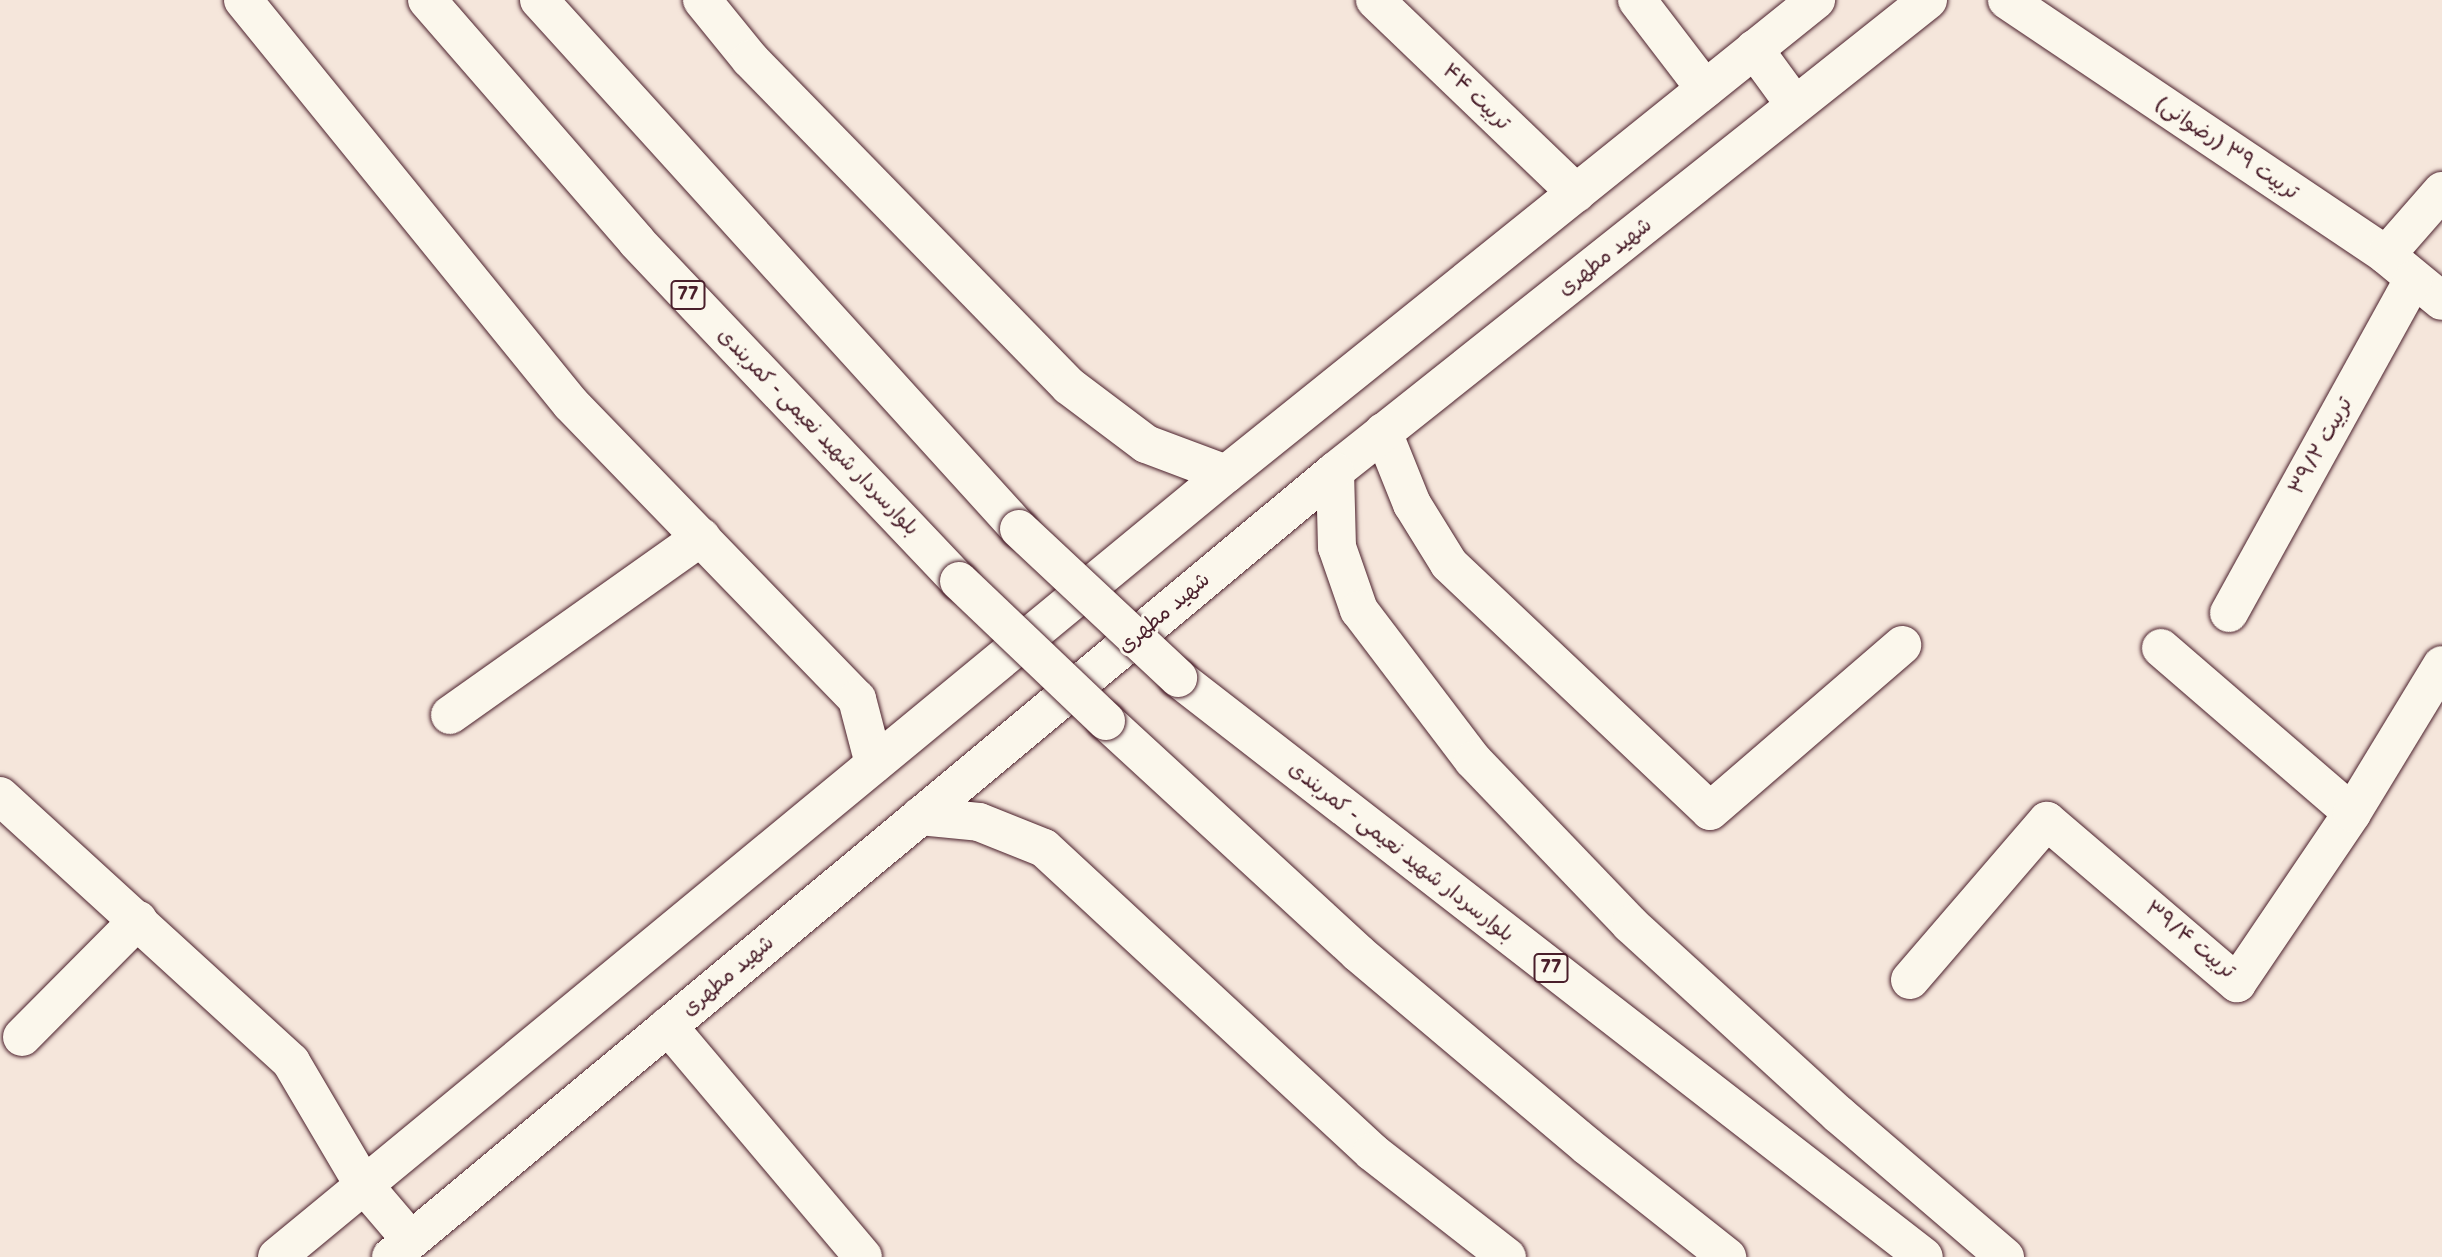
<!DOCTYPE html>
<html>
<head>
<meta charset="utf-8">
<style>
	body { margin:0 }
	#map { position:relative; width:2442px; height:1257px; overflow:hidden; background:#f5e6db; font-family:"Balsamiq Sans","Playpen Sans Arabic",sans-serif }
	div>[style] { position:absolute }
	.roads { filter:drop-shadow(0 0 2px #4a1f2b) drop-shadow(0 0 2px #4a1f2b) }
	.minor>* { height:38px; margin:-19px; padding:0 19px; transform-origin:19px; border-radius:19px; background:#fbf7ec }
	.major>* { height:38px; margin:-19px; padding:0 19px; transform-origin:19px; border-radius:19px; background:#fbf7ec }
	.highway>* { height:38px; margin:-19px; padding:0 19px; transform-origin:19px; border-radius:19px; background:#fbf7ec }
	.bridges { filter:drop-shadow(0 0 2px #4a1f2b) drop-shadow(0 0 2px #4a1f2b) }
	.highway-bridge>* { height:38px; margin:-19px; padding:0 19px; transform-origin:19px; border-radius:19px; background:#fbf7ec }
	span { translate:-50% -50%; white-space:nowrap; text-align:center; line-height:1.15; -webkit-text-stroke:6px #fbf7ec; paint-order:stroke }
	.shield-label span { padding:2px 5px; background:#fbf7ec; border:2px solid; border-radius:5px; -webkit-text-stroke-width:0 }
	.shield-label { font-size:19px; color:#4a1f2b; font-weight:700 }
	.street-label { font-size:21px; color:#4a1f2b }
</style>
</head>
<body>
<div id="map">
	<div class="roads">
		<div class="minor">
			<div style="left:1375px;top:0;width:279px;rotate:43.8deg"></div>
			<div style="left:1637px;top:0;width:112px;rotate:52.6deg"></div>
			<div style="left:2007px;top:0;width:457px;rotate:33.9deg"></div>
			<div style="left:2386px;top:255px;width:72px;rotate:39.4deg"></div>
			<div style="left:2386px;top:255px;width:85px;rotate:-48.8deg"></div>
			<div style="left:1383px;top:432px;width:78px;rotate:68.1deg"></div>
			<div style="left:1412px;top:504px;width:70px;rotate:58.3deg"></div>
			<div style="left:1449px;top:564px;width:359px;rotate:43.4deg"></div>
			<div style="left:1710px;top:811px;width:254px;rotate:-40.8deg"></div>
			<div style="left:2229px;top:613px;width:381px;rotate:-61.1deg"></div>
			<div style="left:2161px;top:648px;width:252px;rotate:40.8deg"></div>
			<div style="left:450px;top:715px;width:308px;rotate:-35.3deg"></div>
			<div style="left:0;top:796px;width:394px;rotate:42.4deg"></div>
			<div style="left:291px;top:1062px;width:142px;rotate:59.5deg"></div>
			<div style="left:1910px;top:980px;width:210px;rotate:-49.3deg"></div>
			<div style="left:2047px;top:821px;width:250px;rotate:40.5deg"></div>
			<div style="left:2237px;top:983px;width:205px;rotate:-55.9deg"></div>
			<div style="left:2352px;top:813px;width:173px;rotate:-58.7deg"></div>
			<div style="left:668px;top:1026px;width:302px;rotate:49.8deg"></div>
			<div style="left:22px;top:1037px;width:165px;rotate:-45.2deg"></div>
		</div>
		<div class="major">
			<div style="left:702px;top:0;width:76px;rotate:50.9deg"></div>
			<div style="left:750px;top:59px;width:457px;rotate:45.7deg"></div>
			<div style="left:1069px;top:386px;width:96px;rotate:37deg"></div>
			<div style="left:1146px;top:444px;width:85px;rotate:20.6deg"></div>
			<div style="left:1226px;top:474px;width:757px;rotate:-38.78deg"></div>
			<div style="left:1928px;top:0;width:757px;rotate:141.54deg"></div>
			<div style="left:1335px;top:471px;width:76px;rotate:88.5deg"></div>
			<div style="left:1337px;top:547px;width:67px;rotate:70.8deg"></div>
			<div style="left:1359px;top:610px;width:188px;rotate:52.8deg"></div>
			<div style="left:1473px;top:760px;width:227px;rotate:46.2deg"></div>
			<div style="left:1630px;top:924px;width:282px;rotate:42.4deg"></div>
			<div style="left:1838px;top:1114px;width:220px;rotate:40.6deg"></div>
			<div style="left:1754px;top:49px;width:69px;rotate:53.8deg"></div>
		</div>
		<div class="highway">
			<div style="left:243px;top:0;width:520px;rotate:50.93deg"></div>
			<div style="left:571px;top:404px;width:411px;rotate:45.9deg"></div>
			<div style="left:857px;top:699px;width:67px;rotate:75.3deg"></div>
			<div style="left:427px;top:0;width:320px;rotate:49deg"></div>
			<div style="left:637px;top:242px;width:468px;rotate:46.5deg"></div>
			<div style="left:539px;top:0;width:714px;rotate:47.78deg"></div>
			<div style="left:1178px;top:678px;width:944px;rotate:37.82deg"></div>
			<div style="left:1106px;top:721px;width:343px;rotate:42.6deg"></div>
			<div style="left:1358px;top:953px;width:299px;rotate:40.1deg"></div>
			<div style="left:1587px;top:1146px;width:179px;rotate:38.4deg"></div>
			<div style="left:920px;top:816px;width:59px;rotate:5.8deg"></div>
			<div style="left:979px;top:822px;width:70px;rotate:21.8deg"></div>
			<div style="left:1044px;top:848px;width:447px;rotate:42.8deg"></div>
			<div style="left:1372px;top:1152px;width:171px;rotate:37.9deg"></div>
			<div style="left:363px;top:1184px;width:72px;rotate:49.5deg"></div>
			<div style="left:277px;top:1257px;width:1230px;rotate:-39.53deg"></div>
			<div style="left:391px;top:1257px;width:1228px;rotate:-39.78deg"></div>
		</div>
	</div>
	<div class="bridges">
		<div class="highway-bridge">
			<div style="left:1019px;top:529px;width:218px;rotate:43.1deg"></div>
			<div style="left:959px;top:581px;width:203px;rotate:43.6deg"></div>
		</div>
	</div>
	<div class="shield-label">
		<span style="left:688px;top:295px">77</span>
		<span style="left:1551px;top:968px">77</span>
	</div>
	<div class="street-label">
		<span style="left:1476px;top:97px;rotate:44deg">تربیت ۴۴</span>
		<span style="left:2227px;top:148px;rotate:34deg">تربیت ۳۹ (رضوانی)</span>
		<span style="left:1605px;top:257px;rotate:-38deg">شهید مطهری</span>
		<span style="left:818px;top:432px;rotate:46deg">بلوارسردار شهید نعیمی - کمربندی</span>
		<span style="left:2321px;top:446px;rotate:-61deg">تربيت ۳۹/۲</span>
		<span style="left:1164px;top:613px;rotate:-40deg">شهید مطهری</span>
		<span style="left:1401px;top:852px;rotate:38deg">بلوارسردار شهید نعیمی - کمربندی</span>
		<span style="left:2190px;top:940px;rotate:39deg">تربيت ۳۹/۴</span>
		<span style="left:728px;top:976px;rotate:-40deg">شهید مطهری</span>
	</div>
</div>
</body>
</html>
